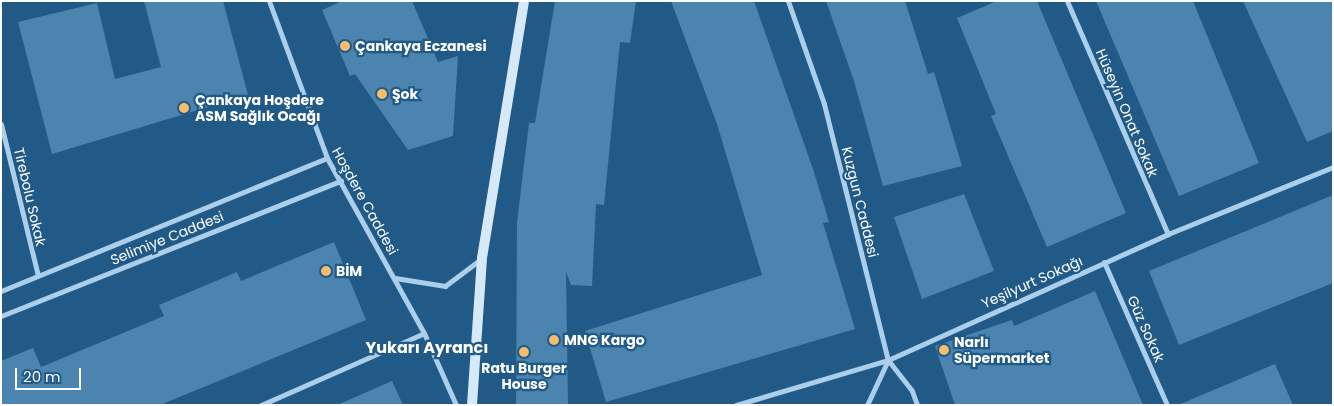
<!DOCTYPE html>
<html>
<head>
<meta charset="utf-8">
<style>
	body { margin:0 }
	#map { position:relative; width:1334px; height:406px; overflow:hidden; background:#215a87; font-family:Poppins,sans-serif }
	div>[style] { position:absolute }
	.building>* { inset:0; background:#4a84af }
	.minor>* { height:5px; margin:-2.5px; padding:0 2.5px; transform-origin:2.5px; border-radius:2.5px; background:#abcfea }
	.secondary>* { height:10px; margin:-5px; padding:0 5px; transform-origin:5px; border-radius:5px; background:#d6e9f8 }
	.dots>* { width:14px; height:14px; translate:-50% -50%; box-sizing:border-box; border:2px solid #215a87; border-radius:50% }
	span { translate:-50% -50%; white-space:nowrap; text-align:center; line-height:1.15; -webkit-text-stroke:4.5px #215a87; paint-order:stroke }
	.poi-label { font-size:14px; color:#fff; font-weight:700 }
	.left { translate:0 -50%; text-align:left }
	.street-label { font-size:14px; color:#fff }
	.quarter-label { font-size:16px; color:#fff; font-weight:700 }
	.frame { position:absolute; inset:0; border:2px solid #fff; pointer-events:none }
	.scale { position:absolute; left:15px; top:368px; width:66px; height:22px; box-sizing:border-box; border:2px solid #fff; border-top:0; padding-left:6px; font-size:15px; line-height:18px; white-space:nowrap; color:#fff; -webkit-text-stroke:4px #215a87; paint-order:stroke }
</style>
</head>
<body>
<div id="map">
	<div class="building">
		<div style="clip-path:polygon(144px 1px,223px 1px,248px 95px,52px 154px,18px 22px,97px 3px,115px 79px,161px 67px)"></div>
		<div style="clip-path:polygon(342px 1px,412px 1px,438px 62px,458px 56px,453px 136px,408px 150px,355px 74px,350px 76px,322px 10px)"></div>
		<div style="clip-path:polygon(555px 1px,636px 1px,630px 43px,620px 42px,604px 205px,596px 204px,592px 286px,571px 285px,566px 272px,568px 405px,516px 405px,517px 222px,529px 123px,535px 123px)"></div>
		<div style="clip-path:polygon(671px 1px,754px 1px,814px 172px,829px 222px,823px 223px,855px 329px,606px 402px,585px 331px,762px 275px,717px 124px)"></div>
		<div style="clip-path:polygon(826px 1px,905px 1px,928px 74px,934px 72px,962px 166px,883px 186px,854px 81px)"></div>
		<div style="clip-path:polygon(997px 1px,1037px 1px,1126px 213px,1047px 247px,991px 116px,996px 114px,957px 18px)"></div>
		<div style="clip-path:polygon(1096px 1px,1193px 1px,1259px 163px,1179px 196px)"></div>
		<div style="clip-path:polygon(1243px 1px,1333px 1px,1333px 131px,1307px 142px)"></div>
		<div style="clip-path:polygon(964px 194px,994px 271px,922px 299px,894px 217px)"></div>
		<div style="clip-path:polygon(1333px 195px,1333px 283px,1179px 345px,1149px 271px)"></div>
		<div style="clip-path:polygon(334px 242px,366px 320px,160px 405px,1px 405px,1px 361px,33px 348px,41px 367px,164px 316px,159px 305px,237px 272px,241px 281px)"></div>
		<div style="clip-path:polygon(1095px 291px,1143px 405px,955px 405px,935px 346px,1012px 320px,1014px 326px)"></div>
		<div style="clip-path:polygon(1275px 364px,1293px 405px,1178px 405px)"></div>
		<div style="clip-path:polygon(392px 381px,403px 405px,337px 405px)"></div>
	</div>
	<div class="minor">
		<div style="left:269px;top:1px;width:167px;rotate:69.7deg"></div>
		<div style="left:327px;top:158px;width:200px;rotate:61deg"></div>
		<div style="left:424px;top:333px;width:79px;rotate:66deg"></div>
		<div style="left:788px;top:1px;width:109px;rotate:70.7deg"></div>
		<div style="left:824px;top:104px;width:264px;rotate:76deg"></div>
		<div style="left:888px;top:360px;width:39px;rotate:52deg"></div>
		<div style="left:912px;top:391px;width:15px;rotate:70deg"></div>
		<div style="left:1067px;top:1px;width:254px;rotate:66.6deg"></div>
		<div style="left:1px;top:124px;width:156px;rotate:76.3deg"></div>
		<div style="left:1104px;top:262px;width:156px;rotate:66.2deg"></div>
		<div style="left:395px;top:278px;width:51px;rotate:9.1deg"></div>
		<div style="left:445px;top:286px;width:45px;rotate:-36.9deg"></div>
		<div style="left:1px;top:291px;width:352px;rotate:-22.2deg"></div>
		<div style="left:1px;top:316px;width:366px;rotate:-21.7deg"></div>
		<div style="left:261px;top:405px;width:178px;rotate:-23.8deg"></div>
		<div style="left:736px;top:405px;width:159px;rotate:-16.5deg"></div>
		<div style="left:888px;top:360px;width:307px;rotate:-24.2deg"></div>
		<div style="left:1168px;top:234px;width:178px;rotate:-22.1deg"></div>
		<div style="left:867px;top:405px;width:50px;rotate:-65deg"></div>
	</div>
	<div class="secondary">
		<div style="left:472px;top:405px;width:147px;rotate:-86.1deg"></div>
		<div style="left:482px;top:258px;width:260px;rotate:-80.7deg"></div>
	</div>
	<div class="dots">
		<div style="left:345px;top:46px;background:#f7bd6c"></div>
		<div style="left:382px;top:94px;background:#f7bd6c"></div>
		<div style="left:184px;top:108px;background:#f7bd6c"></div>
		<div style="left:326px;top:271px;background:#f7bd6c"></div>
		<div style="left:554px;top:340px;background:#f7bd6c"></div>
		<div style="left:944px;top:350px;background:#f7bd6c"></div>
		<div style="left:524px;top:352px;background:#f7bd6c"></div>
	</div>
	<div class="poi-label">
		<span class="left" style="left:355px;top:46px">Çankaya Eczanesi</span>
		<span class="left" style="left:392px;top:94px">Şok</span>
		<span class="left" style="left:195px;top:108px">Çankaya Hoşdere<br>ASM Sağlık Ocağı</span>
		<span class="left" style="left:336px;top:271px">BİM</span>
		<span class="left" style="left:564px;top:340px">MNG Kargo</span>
		<span class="left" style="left:954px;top:350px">Narlı<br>Süpermarket</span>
		<span style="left:524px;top:376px">Ratu Burger<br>House</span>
	</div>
	<div class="street-label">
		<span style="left:1127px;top:113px;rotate:67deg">Hüseyin Onat Sokak</span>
		<span style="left:30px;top:197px;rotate:77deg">Tirebolu Sokak</span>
		<span style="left:365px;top:201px;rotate:61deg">Hoşdere Caddesi</span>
		<span style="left:860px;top:202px;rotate:76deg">Kuzgun Caddesi</span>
		<span style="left:167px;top:238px;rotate:-22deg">Selimiye Caddesi</span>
		<span style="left:1032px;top:282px;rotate:-24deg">Yeşilyurt Sokağı</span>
		<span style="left:1146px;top:329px;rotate:66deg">Güz Sokak</span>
	</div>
	<div class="quarter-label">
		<span style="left:427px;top:348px">Yukarı Ayrancı</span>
	</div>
	<div class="frame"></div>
	<div class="scale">20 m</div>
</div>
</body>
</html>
